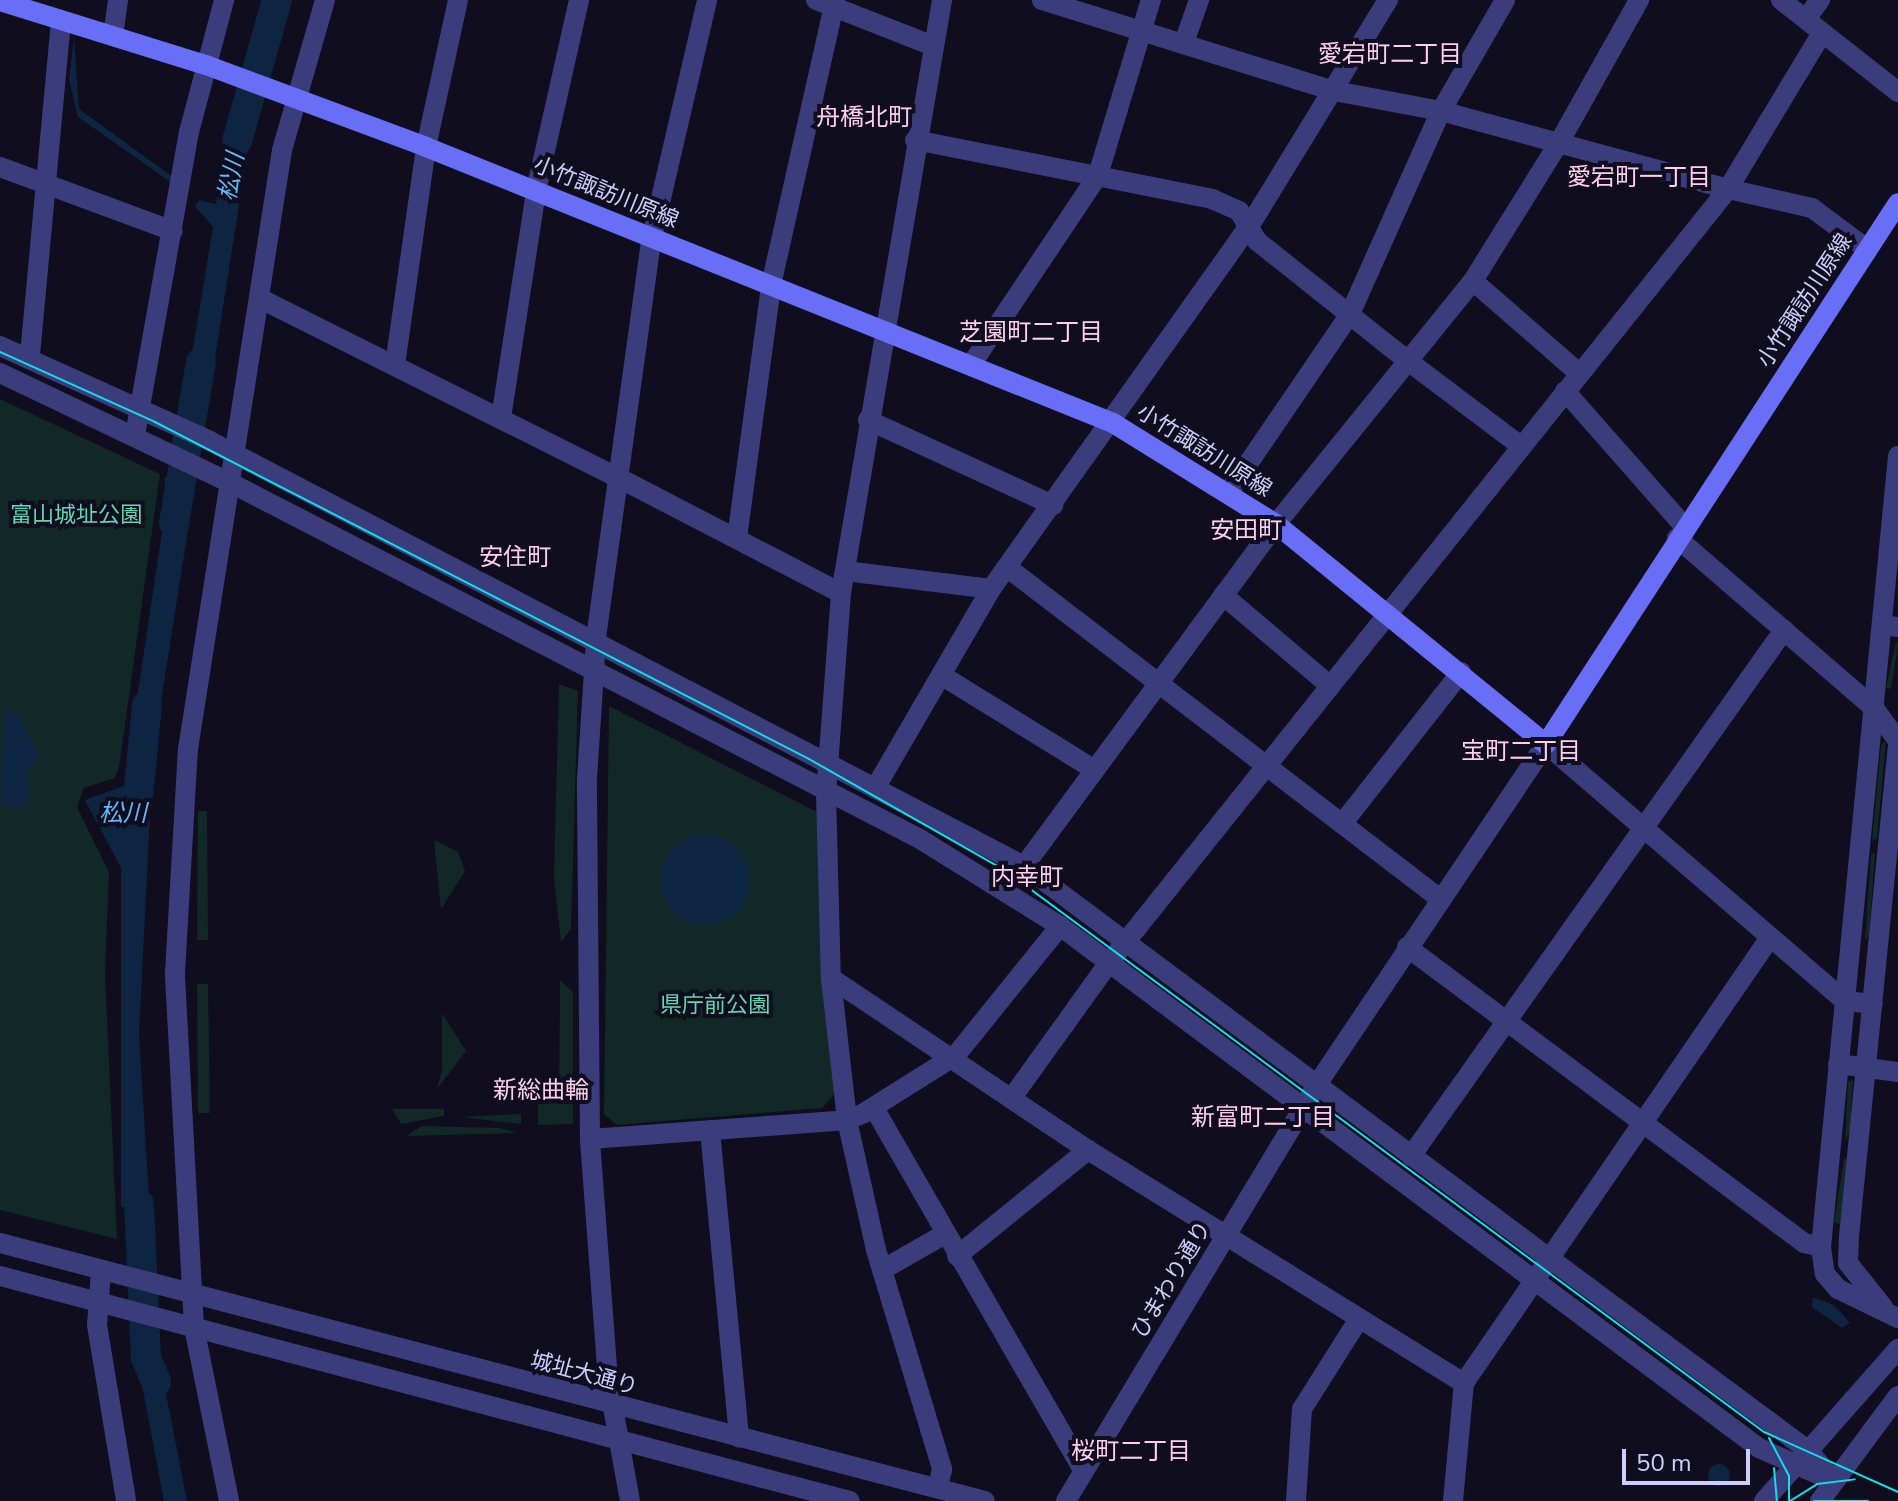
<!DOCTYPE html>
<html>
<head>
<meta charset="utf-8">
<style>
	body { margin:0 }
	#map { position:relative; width:1898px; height:1501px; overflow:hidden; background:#0f0d1e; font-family:"Nunito Sans","Noto Sans JP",sans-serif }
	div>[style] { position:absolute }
	.green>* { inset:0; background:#112826 }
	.water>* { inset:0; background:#0e2541 }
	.round { border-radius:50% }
	.river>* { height:30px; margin:-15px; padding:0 15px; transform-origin:15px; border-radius:15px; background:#0e2541 }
	.minor>* { height:20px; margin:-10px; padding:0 10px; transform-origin:10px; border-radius:10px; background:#3b3c7b }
	.tertiary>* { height:20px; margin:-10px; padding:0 10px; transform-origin:10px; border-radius:10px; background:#3b3c7b }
	.secondary>* { height:20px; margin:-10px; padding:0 10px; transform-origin:10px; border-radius:10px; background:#696ef7 }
	.tram>* { height:2px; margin:-1px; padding:0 1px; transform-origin:1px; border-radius:1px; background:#0ce0e9 }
	span { translate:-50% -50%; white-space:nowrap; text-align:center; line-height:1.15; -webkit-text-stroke:8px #0f0d1e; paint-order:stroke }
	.street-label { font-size:22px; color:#d0cdfc }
	.park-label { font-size:22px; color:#5ed8b2 }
	.neighbourhood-label { font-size:24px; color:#fdcfef }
	.water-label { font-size:24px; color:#61baf7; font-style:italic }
	.scale { position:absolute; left:1622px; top:1449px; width:128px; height:36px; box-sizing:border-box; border:4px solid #d0cdfc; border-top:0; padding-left:10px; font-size:24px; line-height:28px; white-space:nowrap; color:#d0cdfc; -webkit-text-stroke:6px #0f0d1e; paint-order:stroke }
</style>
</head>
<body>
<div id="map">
	<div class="green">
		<div style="clip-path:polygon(0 399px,160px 474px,119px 767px,115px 778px,84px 788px,77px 807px,109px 872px,105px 974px,117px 1239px,0 1210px)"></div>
		<div style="clip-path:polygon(1896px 642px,1898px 644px,1891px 689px,1886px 688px)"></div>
		<div style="clip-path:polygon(559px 684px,578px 691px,571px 929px,561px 942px,554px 878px)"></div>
		<div style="clip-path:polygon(609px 706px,817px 812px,836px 1092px,822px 1108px,617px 1125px,604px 1114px)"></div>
		<div style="clip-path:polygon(1886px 741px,1877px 838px,1872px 841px,1881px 745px)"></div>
		<div style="clip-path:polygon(198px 811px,207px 811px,208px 940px,197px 940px)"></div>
		<div style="clip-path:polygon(434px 840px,458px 852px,465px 871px,441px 909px)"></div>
		<div style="clip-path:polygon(1875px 853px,1869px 936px,1865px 940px,1871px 855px)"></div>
		<div style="clip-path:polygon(560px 980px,573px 992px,573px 1124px,538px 1125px,538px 1104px,559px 1103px)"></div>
		<div style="clip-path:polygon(197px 984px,208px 984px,210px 1113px,198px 1113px)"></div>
		<div style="clip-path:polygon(442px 1013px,466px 1051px,437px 1089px,442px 1070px)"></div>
		<div style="clip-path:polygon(1853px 1080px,1850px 1132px,1845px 1140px,1848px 1081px)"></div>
		<div style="clip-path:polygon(392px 1109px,444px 1109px,444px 1116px,401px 1124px)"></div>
		<div style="clip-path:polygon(521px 1114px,521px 1124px,462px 1117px)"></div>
		<div style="clip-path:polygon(422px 1126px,500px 1128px,517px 1133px,406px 1136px)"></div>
		<div style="clip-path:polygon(1844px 1158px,1847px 1160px,1840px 1225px,1834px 1222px)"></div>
	</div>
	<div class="water">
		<div style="clip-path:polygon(263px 0,289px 0,263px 64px,248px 61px)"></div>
		<div style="clip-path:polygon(74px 39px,79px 109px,173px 177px,172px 183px,78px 117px,69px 79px)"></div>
		<div style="clip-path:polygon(236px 99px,254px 110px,207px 409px,185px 397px,213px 227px,195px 206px,199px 200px,216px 204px)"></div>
		<div style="clip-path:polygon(164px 477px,194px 492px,154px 746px,130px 744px,167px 499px)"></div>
		<div style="clip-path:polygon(5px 710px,19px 714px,39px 758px,26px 773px,31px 797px,21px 809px,0 805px)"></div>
		<div style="clip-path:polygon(131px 756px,153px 758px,139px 1034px,152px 1248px,133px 1242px,130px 1208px,121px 1207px,121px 868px,85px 800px,124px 786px)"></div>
		<div class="round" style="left:660px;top:835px;width:90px;height:90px"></div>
		<div style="clip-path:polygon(1813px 1297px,1834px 1305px,1850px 1323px,1842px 1328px,1812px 1307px)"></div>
		<div style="clip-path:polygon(134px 1343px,157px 1348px,187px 1501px,164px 1501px)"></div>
		<div class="round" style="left:1708px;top:1464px;width:22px;height:22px"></div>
	</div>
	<div class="river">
		<div style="left:237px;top:141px;width:147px;rotate:-74.2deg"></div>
		<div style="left:174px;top:523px;width:163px;rotate:-80.5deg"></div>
		<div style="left:138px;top:797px;width:92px;rotate:-84.4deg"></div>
		<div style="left:139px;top:1204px;width:154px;rotate:87.4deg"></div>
		<div style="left:146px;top:1358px;width:26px;rotate:67deg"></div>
	</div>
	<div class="minor">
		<div style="left:1806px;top:19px;width:24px;rotate:-54deg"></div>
		<div style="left:113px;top:36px;width:36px;rotate:-82deg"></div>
		<div style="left:1184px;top:43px;width:46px;rotate:-70.8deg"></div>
		<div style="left:915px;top:140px;width:303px;rotate:11.2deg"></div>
		<div style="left:1212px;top:199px;width:30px;rotate:24deg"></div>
		<div style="left:1239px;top:211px;width:35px;rotate:59deg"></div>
		<div style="left:1257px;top:241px;width:193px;rotate:38.5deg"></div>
		<div style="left:1560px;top:141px;width:165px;rotate:121.9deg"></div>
		<div style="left:1473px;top:281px;width:140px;rotate:41deg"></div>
		<div style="left:0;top:167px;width:184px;rotate:20.3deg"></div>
		<div style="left:259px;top:298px;width:402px;rotate:26.6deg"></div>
		<div style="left:30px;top:355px;width:335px;rotate:-84.7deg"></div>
		<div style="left:971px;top:365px;width:229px;rotate:-56.2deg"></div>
		<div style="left:1098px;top:175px;width:183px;rotate:-73.2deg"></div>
		<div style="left:1565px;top:391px;width:181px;rotate:48.6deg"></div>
		<div style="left:868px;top:420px;width:204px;rotate:24.7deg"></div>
		<div style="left:135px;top:435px;width:308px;rotate:-79.9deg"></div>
		<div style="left:189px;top:132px;width:137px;rotate:-75.1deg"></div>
		<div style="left:210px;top:441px;width:918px;rotate:27.57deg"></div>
		<div style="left:1024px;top:866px;width:655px;rotate:36.75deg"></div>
		<div style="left:1228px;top:493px;width:217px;rotate:-55.7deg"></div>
		<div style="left:1350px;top:314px;width:222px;rotate:-65.9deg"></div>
		<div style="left:1441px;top:111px;width:128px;rotate:-60deg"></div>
		<div style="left:737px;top:538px;width:255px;rotate:-82.3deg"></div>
		<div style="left:771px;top:285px;width:292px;rotate:-77.3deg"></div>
		<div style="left:1677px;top:538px;width:260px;rotate:40.8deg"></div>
		<div style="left:1874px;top:708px;width:41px;rotate:54deg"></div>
		<div style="left:1008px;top:568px;width:543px;rotate:37.44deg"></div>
		<div style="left:845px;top:571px;width:147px;rotate:7deg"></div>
		<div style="left:1223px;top:595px;width:139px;rotate:40.3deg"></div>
		<div style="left:1882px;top:625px;width:16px;rotate:7deg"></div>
		<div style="left:941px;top:675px;width:179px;rotate:31.7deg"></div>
		<div style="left:826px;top:793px;width:186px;rotate:88.5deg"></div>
		<div style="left:831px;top:979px;width:142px;rotate:83.5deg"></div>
		<div style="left:847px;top:1120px;width:133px;rotate:77.4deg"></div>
		<div style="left:876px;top:1250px;width:229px;rotate:73.2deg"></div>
		<div style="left:942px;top:1469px;width:19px;rotate:102deg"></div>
		<div style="left:1342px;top:824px;width:193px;rotate:-51.9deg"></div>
		<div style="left:1024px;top:866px;width:425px;rotate:-53.6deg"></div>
		<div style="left:1407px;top:947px;width:495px;rotate:36.7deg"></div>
		<div style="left:1804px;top:1243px;width:17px;rotate:13deg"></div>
		<div style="left:831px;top:978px;width:309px;rotate:33.8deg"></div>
		<div style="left:1088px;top:1150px;width:442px;rotate:31.8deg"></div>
		<div style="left:1838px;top:1064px;width:61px;rotate:7.6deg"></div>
		<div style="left:1011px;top:1099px;width:166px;rotate:-54.3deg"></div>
		<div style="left:1108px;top:964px;width:992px;rotate:-51.34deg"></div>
		<div style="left:1728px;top:189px;width:297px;rotate:-164.8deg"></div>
		<div style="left:1441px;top:111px;width:109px;rotate:-169.4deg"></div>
		<div style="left:1334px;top:91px;width:306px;rotate:-162.7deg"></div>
		<div style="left:874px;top:1108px;width:419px;rotate:60deg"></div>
		<div style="left:710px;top:1130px;width:309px;rotate:84.6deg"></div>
		<div style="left:590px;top:1139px;width:258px;rotate:-4.2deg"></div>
		<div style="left:847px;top:1120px;width:18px;rotate:-22deg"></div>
		<div style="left:864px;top:1113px;width:109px;rotate:-32.2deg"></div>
		<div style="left:956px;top:1055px;width:166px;rotate:-51.1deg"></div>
		<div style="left:1411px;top:1156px;width:645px;rotate:-54.66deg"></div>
		<div style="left:957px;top:1256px;width:169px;rotate:-39deg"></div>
		<div style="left:882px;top:1270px;width:70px;rotate:-29.8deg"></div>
		<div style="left:101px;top:1271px;width:54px;rotate:94.2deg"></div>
		<div style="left:97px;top:1325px;width:178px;rotate:80.6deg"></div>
		<div style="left:194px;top:1327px;width:355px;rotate:-93.1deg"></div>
		<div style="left:175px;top:973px;width:224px;rotate:-86.7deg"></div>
		<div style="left:188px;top:749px;width:606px;rotate:-81.08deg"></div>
		<div style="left:282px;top:150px;width:156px;rotate:-74deg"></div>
		<div style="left:630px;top:1501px;width:123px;rotate:-100.3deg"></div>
		<div style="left:608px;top:1380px;width:242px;rotate:-94.3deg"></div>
		<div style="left:590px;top:1139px;width:360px;rotate:-90.5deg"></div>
		<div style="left:587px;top:779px;width:141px;rotate:-86.3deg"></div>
		<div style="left:596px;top:638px;width:405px;rotate:-82.1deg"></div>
		<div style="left:652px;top:237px;width:243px;rotate:-76.9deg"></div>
		<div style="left:1296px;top:1501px;width:92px;rotate:-86.3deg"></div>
		<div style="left:1302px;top:1409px;width:107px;rotate:-57.7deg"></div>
		<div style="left:1453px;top:1501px;width:119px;rotate:-84.7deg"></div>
		<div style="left:1464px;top:1383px;width:539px;rotate:-55.51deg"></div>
	</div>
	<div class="tertiary">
		<div style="left:816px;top:0;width:123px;rotate:21.4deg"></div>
		<div style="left:1781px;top:0;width:149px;rotate:38.2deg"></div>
		<div style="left:1822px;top:33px;width:182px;rotate:121.1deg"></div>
		<div style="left:1728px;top:189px;width:86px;rotate:12.7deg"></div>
		<div style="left:1812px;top:208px;width:69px;rotate:36.7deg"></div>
		<div style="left:1560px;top:141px;width:162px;rotate:-60.7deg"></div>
		<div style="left:0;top:346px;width:230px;rotate:24.3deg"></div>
		<div style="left:1408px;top:361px;width:141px;rotate:37deg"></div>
		<div style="left:395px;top:365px;width:220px;rotate:-81.9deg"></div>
		<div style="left:426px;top:147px;width:150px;rotate:-77.7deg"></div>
		<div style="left:0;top:373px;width:254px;rotate:25.5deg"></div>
		<div style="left:229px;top:482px;width:778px;rotate:27.32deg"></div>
		<div style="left:920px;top:839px;width:165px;rotate:31.9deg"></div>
		<div style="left:1060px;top:926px;width:872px;rotate:36.75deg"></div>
		<div style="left:1759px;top:1448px;width:81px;rotate:24deg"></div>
		<div style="left:501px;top:418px;width:230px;rotate:-81.2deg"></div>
		<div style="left:536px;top:191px;width:196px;rotate:-77.3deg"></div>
		<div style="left:1898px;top:456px;width:795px;rotate:95.56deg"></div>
		<div style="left:1821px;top:1247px;width:27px;rotate:82deg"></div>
		<div style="left:1825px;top:1274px;width:20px;rotate:49deg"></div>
		<div style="left:1838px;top:1289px;width:67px;rotate:25.8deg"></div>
		<div style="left:619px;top:478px;width:250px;rotate:27.4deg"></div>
		<div style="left:1276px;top:524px;width:313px;rotate:-51deg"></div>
		<div style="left:877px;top:785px;width:227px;rotate:-59.8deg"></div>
		<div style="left:991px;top:589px;width:447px;rotate:-54.6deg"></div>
		<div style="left:1250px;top:225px;width:264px;rotate:-58.5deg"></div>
		<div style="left:826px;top:793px;width:201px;rotate:-85.7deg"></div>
		<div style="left:841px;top:593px;width:602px;rotate:-80.33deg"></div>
		<div style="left:0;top:1243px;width:1018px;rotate:14.68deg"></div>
		<div style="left:1549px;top:1258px;width:324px;rotate:36.6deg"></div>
		<div style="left:1809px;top:1451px;width:38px;rotate:51deg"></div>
		<div style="left:0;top:1276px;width:879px;rotate:14.83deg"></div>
		<div style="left:1883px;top:1307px;width:56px;rotate:-128.5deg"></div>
		<div style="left:1848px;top:1263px;width:27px;rotate:-88deg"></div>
		<div style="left:1849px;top:1236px;width:490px;rotate:-84.3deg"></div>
		<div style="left:194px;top:1327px;width:177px;rotate:78.6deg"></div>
		<div style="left:1066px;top:1501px;width:488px;rotate:-58.9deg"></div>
		<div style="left:1318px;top:1083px;width:409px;rotate:-56.1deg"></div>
		<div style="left:1546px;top:744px;width:394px;rotate:40.7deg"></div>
		<div style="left:1845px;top:1001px;width:28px;rotate:6deg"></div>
		<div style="left:1764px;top:1501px;width:203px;rotate:-48.6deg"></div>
		<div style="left:1820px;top:1501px;width:131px;rotate:-53.4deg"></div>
	</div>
	<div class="secondary">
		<div style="left:0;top:1px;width:216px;rotate:17.3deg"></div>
		<div style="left:206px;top:65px;width:235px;rotate:20.4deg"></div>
		<div style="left:426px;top:147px;width:740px;rotate:21.89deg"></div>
		<div style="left:1113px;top:423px;width:192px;rotate:31.8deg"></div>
		<div style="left:1276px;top:524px;width:348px;rotate:39.2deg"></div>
		<div style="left:1546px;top:744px;width:645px;rotate:-56.95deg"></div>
	</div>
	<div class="tram">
		<div style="left:0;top:352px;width:170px;rotate:24.3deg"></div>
		<div style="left:155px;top:422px;width:736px;rotate:27.26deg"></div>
		<div style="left:809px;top:759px;width:227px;rotate:29.6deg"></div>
		<div style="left:1006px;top:871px;width:943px;rotate:36.51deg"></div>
		<div style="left:1764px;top:1432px;width:147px;rotate:24.1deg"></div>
		<div style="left:1769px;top:1438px;width:43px;rotate:62.2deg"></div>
		<div style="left:1789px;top:1476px;width:25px;rotate:90deg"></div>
		<div style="left:1774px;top:1468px;width:33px;rotate:85deg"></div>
		<div style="left:1790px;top:1501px;width:32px;rotate:-32deg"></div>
		<div style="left:1817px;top:1484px;width:38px;rotate:-7deg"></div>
		<div style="left:1814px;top:1501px;width:54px"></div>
	</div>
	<div class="street-label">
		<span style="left:606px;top:193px;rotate:22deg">小竹諏訪川原線</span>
		<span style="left:1805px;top:301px;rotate:-57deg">小竹諏訪川原線</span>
		<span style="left:1204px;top:451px;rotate:32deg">小竹諏訪川原線</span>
		<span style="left:1172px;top:1280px;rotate:-59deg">ひまわり通り</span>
		<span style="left:584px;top:1374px;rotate:15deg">城址大通り</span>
	</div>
	<div class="park-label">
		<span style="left:76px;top:516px">富山城址公園</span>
		<span style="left:715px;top:1006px">県庁前公園</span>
	</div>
	<div class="neighbourhood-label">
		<span style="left:1390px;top:55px">愛宕町二丁目</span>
		<span style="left:864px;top:118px">舟橋北町</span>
		<span style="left:1639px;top:178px">愛宕町一丁目</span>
		<span style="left:1031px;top:333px">芝園町二丁目</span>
		<span style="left:1246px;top:531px">安田町</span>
		<span style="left:515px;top:558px">安住町</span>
		<span style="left:1521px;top:752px">宝町二丁目</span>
		<span style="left:1027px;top:878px">内幸町</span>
		<span style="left:541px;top:1091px">新総曲輪</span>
		<span style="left:1263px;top:1118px">新富町二丁目</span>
		<span style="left:1131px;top:1452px">桜町二丁目</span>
	</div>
	<div class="water-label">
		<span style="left:232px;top:177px;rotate:-79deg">松川</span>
		<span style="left:123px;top:814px">松川</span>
	</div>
	<div class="scale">50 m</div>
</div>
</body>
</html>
